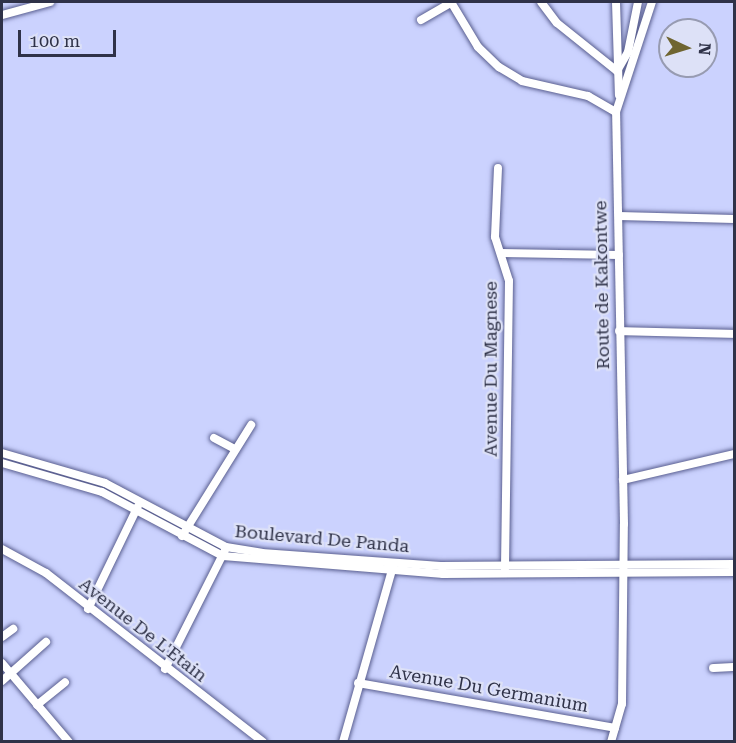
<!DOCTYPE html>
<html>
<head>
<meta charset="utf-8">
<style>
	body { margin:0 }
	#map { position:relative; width:736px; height:743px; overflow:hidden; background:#cbd2fe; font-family:"Roboto Serif",serif }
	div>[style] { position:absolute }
	.roads { filter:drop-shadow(0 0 2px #5a5f90) drop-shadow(0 0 2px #5a5f90) }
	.minor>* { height:8px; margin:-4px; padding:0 4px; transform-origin:4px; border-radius:4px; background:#fff }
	span { translate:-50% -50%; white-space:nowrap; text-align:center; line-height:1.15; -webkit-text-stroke:4.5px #dde1f7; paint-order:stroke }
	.street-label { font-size:18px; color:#2f3248 }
	.frame { position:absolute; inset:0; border:3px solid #2f3248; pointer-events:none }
	.north { position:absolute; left:658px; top:18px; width:60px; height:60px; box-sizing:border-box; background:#dde1f7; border:2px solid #979bb1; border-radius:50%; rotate:94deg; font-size:16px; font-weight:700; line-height:24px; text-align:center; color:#2f3248 }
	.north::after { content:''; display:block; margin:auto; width:21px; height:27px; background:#6f6531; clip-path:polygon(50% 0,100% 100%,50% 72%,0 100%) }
	.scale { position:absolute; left:18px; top:30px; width:98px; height:27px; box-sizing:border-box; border:3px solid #2f3248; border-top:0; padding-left:8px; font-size:18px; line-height:21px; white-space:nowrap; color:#2f3248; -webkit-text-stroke:4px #dde1f7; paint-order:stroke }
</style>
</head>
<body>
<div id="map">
	<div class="roads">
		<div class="minor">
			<div style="left:451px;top:2px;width:52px;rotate:59deg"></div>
			<div style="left:478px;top:47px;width:29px;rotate:44deg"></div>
			<div style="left:499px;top:67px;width:27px;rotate:31deg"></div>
			<div style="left:522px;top:81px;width:68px;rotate:12.8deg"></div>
			<div style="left:588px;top:96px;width:32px;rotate:30deg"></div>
			<div style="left:541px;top:2px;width:26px;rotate:53deg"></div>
			<div style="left:557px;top:23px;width:77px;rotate:38.7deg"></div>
			<div style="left:617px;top:71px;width:22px;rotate:-60deg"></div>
			<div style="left:628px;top:52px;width:51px;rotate:-78.7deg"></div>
			<div style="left:616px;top:2px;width:93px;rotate:88.2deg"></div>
			<div style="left:2px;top:15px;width:50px;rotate:-15.2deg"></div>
			<div style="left:421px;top:20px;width:36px;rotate:-30deg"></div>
			<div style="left:498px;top:168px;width:69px;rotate:92.5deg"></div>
			<div style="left:495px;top:237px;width:46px;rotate:72.3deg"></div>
			<div style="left:509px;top:281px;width:288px;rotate:90.8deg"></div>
			<div style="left:619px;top:216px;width:115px;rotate:1.5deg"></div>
			<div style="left:501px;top:253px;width:118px;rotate:1deg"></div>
			<div style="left:619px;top:331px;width:115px;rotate:1.5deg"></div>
			<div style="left:214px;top:438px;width:24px;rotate:28deg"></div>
			<div style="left:2px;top:453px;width:107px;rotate:16.2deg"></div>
			<div style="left:105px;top:483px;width:137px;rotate:27.9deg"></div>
			<div style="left:226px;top:547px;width:36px;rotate:9deg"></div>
			<div style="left:262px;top:553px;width:179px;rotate:4.2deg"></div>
			<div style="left:441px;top:566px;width:293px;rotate:-0.4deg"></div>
			<div style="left:2px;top:463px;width:104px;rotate:16.2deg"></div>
			<div style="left:102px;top:492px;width:137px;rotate:27.9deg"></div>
			<div style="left:223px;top:556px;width:221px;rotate:4.7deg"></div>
			<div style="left:443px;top:574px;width:291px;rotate:-0.4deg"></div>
			<div style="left:623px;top:480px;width:114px;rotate:-13.2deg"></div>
			<div style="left:182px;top:536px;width:131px;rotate:-58.1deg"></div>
			<div style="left:2px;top:549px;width:50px;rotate:28.6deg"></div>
			<div style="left:46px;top:573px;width:275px;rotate:37.9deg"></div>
			<div style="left:88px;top:609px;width:114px;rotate:-64.1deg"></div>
			<div style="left:2px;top:637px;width:14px;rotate:-36deg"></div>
			<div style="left:2px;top:663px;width:104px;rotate:49.7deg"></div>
			<div style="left:713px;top:668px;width:21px;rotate:-3deg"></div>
			<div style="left:165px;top:669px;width:133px;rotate:-63.2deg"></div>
			<div style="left:2px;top:681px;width:59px;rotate:-41.6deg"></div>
			<div style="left:358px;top:683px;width:261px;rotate:9.9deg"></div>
			<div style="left:37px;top:705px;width:36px;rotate:-39deg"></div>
			<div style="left:343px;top:742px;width:183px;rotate:-74.1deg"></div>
			<div style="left:611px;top:742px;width:40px;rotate:-74deg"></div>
			<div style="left:622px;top:704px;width:180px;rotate:-89.4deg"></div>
			<div style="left:624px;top:524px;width:412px;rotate:-91.1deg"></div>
			<div style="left:616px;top:112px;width:116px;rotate:-71.9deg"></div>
		</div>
	</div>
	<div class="street-label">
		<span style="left:602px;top:285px;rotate:-91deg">Route de Kakontwe</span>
		<span style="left:491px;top:369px;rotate:-90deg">Avenue Du Magnese</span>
		<span style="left:322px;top:539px;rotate:5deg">Boulevard De Panda</span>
		<span style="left:143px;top:630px;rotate:38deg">Avenue De L'Etain</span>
		<span style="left:489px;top:689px;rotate:10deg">Avenue Du Germanium</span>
	</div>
	<div class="frame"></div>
	<div class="north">N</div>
	<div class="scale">100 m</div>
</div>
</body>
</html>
